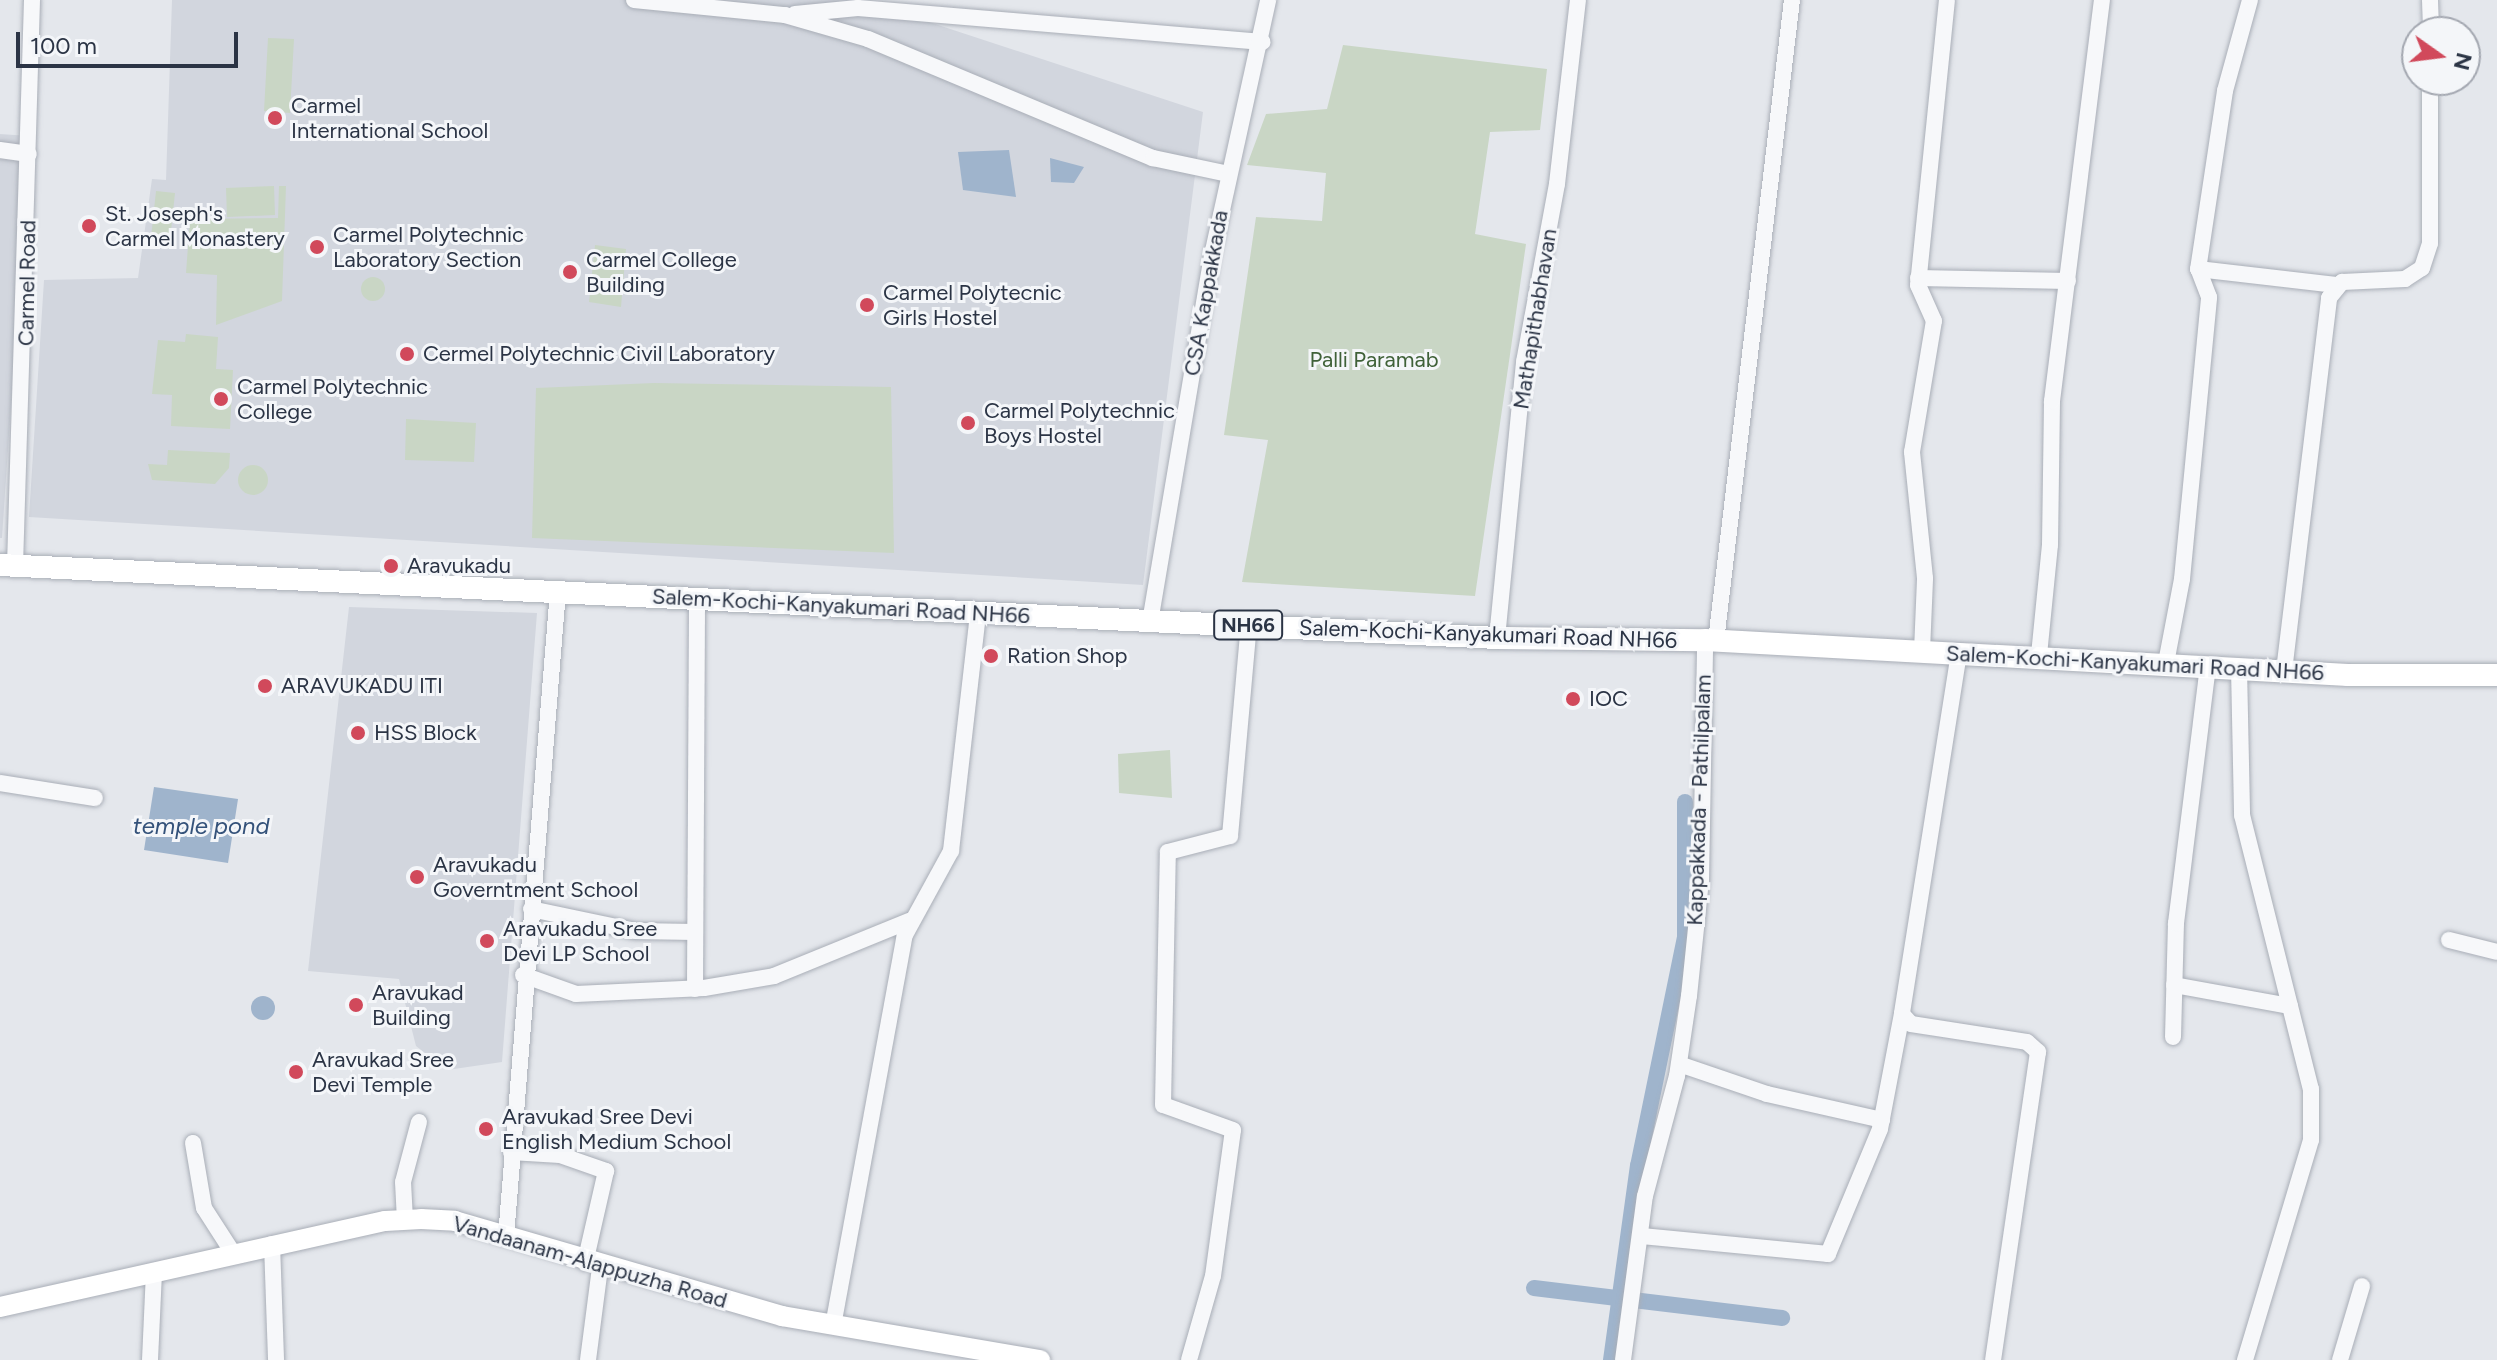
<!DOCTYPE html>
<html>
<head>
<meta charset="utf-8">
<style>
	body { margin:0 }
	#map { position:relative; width:2497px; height:1360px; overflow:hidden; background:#e4e7ec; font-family:Figtree,sans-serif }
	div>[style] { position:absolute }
	.built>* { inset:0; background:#d2d6de }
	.green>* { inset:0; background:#c9d6c5 }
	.round { border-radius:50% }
	.water>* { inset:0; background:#9fb4cc }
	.canal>* { height:16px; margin:-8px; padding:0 8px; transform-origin:8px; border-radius:8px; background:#9fb4cc }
	.roads { filter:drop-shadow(0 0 2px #a9aeb7) drop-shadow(0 0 2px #a9aeb7) }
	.minor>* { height:16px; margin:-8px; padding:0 8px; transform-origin:8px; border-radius:8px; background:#f7f8fa }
	.major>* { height:20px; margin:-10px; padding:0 10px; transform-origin:10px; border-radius:10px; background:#fff }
	.highway>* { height:22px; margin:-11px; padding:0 11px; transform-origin:11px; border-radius:11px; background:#fff }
	.dots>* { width:22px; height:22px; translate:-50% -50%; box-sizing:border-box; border:4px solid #f4f6f9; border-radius:50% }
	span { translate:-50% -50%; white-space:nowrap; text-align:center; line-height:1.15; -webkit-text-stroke:6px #f4f6f9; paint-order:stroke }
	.shield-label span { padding:2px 6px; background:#f4f6f9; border:2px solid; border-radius:6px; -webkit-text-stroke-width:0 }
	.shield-label { font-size:20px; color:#2b3445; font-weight:700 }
	.poi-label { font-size:22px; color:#2b3445 }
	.left { translate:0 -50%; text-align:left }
	.street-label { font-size:22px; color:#2b3445 }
	.park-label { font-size:22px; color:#3f6138 }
	.water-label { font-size:24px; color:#34527a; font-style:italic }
	.north { position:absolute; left:2401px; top:16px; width:80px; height:80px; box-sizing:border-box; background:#f4f6f9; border:2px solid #a4a8b1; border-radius:50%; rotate:104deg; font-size:22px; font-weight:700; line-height:32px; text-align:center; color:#2b3445 }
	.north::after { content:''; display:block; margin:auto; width:28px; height:36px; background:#d1495b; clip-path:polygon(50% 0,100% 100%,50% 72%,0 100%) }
	.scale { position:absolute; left:16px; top:32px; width:222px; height:36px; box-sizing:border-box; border:4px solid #2b3445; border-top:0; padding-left:10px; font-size:24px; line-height:28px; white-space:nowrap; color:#2b3445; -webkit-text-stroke:6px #f4f6f9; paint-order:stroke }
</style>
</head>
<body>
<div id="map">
	<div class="built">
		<div style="clip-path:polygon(172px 0,862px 0,1203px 112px,1143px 585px,29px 517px,44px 280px,138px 278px,152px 179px,166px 180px)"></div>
		<div style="clip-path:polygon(0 134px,29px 136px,2px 538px,0 538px)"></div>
		<div style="clip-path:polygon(349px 607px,537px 613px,502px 1062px,447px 1070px,416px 1046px,399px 979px,308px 971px)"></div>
	</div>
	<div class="green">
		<div style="clip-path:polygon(268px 38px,294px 39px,290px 113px,264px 111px)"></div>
		<div style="clip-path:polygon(1343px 45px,1547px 69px,1540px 130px,1490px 132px,1475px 234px,1526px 244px,1475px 596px,1242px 582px,1268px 440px,1224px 435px,1256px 217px,1322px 221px,1326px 173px,1247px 165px,1266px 114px,1327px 109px)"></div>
		<div style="clip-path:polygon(274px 186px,275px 215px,227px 217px,226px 188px)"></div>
		<div style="clip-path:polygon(279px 186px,286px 186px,282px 301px,216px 325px,217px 275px,186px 273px,190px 219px,278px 218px)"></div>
		<div style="clip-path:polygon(156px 191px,175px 193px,170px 240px,151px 238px)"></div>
		<div style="clip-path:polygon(595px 245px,626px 249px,621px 307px,589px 302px)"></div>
		<div class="round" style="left:361px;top:277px;width:24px;height:24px"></div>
		<div style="clip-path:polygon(186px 334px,218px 337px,216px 369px,233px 370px,230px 429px,171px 426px,172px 395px,152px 394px,158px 340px,185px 342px)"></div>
		<div style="clip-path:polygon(654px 383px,891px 387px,894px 553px,532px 538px,536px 388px)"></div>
		<div style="clip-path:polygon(406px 419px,476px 423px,474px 462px,405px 460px)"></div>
		<div style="clip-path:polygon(168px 450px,230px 453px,229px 468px,215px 484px,152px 480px,148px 464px,167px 465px)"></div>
		<div class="round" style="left:238px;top:465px;width:30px;height:30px"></div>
		<div style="clip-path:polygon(1170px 750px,1172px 798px,1119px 793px,1118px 754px)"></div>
	</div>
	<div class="water">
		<div style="clip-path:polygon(1009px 150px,1016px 197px,963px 190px,958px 152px)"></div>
		<div style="clip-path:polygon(1050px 158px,1084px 167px,1074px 183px,1051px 182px)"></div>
		<div style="clip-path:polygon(154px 787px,238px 799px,228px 863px,144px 850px)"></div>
		<div class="round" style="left:251px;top:996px;width:24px;height:24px"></div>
	</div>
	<div class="canal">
		<div style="left:1534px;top:1288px;width:250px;rotate:6.9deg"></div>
		<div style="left:1611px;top:1360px;width:196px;rotate:-82.1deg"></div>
		<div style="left:1638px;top:1166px;width:234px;rotate:-78.4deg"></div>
		<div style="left:1685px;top:937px;width:135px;rotate:-90deg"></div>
	</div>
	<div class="roads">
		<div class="minor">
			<div style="left:634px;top:0;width:152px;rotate:5.7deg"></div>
			<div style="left:785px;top:15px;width:86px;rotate:16.1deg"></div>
			<div style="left:868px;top:39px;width:309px;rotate:22.7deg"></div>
			<div style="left:1153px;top:158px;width:77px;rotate:12deg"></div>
			<div style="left:2250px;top:0;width:94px;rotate:105.4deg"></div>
			<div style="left:2225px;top:91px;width:180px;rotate:98.6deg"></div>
			<div style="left:2198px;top:269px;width:139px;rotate:6.6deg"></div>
			<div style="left:2430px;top:0;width:32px;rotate:88deg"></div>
			<div style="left:795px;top:14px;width:63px;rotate:-5.4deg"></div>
			<div style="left:858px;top:8px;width:406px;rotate:4.8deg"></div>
			<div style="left:0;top:150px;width:29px;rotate:8deg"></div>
			<div style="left:1918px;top:278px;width:150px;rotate:1.1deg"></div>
			<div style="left:15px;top:566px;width:566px;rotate:-88.28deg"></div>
			<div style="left:1150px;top:622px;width:376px;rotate:-80.4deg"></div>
			<div style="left:1213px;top:251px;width:257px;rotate:-77.6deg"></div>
			<div style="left:1497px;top:638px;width:277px;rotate:-84.4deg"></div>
			<div style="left:1524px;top:362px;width:181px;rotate:-79.5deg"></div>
			<div style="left:1557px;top:184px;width:185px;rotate:-83.5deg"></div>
			<div style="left:1716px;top:641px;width:645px;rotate:-83.24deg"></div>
			<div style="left:1922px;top:651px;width:73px;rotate:-87.6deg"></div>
			<div style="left:1925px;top:578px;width:127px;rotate:-95.9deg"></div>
			<div style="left:1912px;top:452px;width:133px;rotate:-80.5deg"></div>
			<div style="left:1934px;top:321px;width:39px;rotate:-114deg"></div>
			<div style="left:1918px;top:285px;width:286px;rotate:-84.2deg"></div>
			<div style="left:1959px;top:653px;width:365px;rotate:99deg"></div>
			<div style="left:1902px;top:1014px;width:13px;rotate:48deg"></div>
			<div style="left:1911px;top:1024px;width:117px;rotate:8.8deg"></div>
			<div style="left:2027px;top:1042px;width:15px;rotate:42deg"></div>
			<div style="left:2038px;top:1052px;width:311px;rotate:98.3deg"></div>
			<div style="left:2039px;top:655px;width:111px;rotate:-84.3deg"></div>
			<div style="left:2050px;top:545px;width:144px;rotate:-89.2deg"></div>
			<div style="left:2052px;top:401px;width:404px;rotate:-82.9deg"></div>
			<div style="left:2166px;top:663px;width:86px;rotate:-79.2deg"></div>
			<div style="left:2182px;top:579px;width:283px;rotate:-84.5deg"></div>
			<div style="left:2209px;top:297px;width:30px;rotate:-111deg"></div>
			<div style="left:2239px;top:668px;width:147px;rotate:88.8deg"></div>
			<div style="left:2242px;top:815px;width:283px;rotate:75.9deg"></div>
			<div style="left:2311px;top:1089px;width:51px;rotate:90deg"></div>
			<div style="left:2311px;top:1140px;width:230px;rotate:106.7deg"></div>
			<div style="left:2284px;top:671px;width:376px;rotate:-83.1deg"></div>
			<div style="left:2329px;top:298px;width:21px;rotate:-51deg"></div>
			<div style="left:2342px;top:282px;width:63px;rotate:-2.7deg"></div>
			<div style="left:2405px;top:279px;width:20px;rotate:-33deg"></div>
			<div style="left:2422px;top:268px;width:26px;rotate:-72deg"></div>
			<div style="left:2430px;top:243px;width:163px;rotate:-90deg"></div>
			<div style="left:0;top:783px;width:96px;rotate:9deg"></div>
			<div style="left:531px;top:909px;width:106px;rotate:11.9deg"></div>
			<div style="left:635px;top:931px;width:60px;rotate:1deg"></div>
			<div style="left:2449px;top:940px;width:49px;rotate:14deg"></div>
			<div style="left:523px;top:975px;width:56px;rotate:19.7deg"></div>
			<div style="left:576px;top:994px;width:128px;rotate:-2.7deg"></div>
			<div style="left:704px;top:988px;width:71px;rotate:-9.7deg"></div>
			<div style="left:774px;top:976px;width:146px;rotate:-22.2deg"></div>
			<div style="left:2174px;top:985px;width:118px;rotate:10.3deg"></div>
			<div style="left:695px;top:989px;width:391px;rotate:-89.7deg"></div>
			<div style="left:2173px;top:1037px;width:114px;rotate:-88.5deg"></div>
			<div style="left:2176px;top:923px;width:259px;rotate:-82.9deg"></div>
			<div style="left:1679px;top:1064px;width:93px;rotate:18.8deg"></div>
			<div style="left:1767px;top:1094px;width:118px;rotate:12.7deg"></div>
			<div style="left:193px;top:1143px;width:66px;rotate:80.4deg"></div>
			<div style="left:204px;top:1208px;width:54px;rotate:57.2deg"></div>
			<div style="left:511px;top:1152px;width:49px;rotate:3.5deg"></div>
			<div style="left:560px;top:1155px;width:49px;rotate:19.2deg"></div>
			<div style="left:606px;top:1171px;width:94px;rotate:102.9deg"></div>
			<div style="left:405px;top:1220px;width:38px;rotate:-93deg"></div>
			<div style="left:403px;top:1182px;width:62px;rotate:-75.1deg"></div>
			<div style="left:1642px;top:1236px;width:187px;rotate:5.5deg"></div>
			<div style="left:1828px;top:1254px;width:135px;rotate:-67.4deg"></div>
			<div style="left:1880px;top:1129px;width:117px;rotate:-79.2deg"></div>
			<div style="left:506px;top:1237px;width:649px;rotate:-85.4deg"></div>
			<div style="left:272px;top:1244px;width:116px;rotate:88deg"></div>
			<div style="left:833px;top:1326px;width:398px;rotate:-79.6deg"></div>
			<div style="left:905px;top:935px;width:96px;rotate:-61.3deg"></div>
			<div style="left:951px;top:851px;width:238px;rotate:-83.5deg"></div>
			<div style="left:150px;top:1360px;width:88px;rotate:-87.4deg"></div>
			<div style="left:588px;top:1360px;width:93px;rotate:-82.6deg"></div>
			<div style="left:1189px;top:1360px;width:87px;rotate:-74.1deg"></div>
			<div style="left:1213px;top:1276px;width:147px;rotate:-82.2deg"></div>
			<div style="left:1233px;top:1130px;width:74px;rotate:-160.3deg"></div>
			<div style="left:1163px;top:1105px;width:253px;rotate:-88.9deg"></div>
			<div style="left:1168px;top:852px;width:64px;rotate:-14.5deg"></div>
			<div style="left:1230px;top:836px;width:212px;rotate:-84.9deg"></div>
			<div style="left:1623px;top:1360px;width:165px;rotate:-82.4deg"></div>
			<div style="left:1645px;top:1196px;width:124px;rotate:-75.1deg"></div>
			<div style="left:1677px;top:1076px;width:81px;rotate:-81.5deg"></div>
			<div style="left:1689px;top:996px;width:117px;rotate:-84.1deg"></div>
			<div style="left:1701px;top:880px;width:240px;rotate:-89deg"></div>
			<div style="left:2340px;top:1360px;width:77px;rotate:-73.4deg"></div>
		</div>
		<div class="major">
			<div style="left:0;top:1307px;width:394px;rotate:-12.6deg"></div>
			<div style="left:385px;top:1221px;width:36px;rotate:-3deg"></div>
			<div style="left:421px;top:1219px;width:34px;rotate:3deg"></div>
			<div style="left:455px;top:1221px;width:341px;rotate:16.2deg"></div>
			<div style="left:782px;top:1316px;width:262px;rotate:9.7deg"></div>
		</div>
		<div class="highway">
			<div style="left:0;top:565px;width:1499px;rotate:2.79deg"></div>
			<div style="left:1497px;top:638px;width:208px;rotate:0.6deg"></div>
			<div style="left:1705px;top:640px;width:644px;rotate:3.12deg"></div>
			<div style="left:2348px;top:675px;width:149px"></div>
		</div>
	</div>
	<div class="dots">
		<div style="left:275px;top:118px;background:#d1495b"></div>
		<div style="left:89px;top:226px;background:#d1495b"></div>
		<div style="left:317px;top:247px;background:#d1495b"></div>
		<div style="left:570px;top:272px;background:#d1495b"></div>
		<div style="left:867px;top:305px;background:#d1495b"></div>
		<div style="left:407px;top:354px;background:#d1495b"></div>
		<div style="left:221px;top:399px;background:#d1495b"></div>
		<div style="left:968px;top:423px;background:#d1495b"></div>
		<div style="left:391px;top:566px;background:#d1495b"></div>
		<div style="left:991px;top:656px;background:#d1495b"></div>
		<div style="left:265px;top:686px;background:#d1495b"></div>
		<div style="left:1573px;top:699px;background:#d1495b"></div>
		<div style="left:358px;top:733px;background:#d1495b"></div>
		<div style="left:417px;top:877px;background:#d1495b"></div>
		<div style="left:487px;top:941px;background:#d1495b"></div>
		<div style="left:356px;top:1005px;background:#d1495b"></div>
		<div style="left:296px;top:1072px;background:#d1495b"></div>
		<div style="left:486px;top:1129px;background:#d1495b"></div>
	</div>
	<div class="shield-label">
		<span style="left:1248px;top:625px">NH66</span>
	</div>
	<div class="poi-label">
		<span class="left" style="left:291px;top:118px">Carmel<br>International School</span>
		<span class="left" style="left:105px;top:226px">St. Joseph's<br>Carmel Monastery</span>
		<span class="left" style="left:333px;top:247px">Carmel Polytechnic<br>Laboratory Section</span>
		<span class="left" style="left:586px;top:272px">Carmel College<br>Building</span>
		<span class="left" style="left:883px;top:305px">Carmel Polytecnic<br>Girls Hostel</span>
		<span class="left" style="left:423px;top:354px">Cermel Polytechnic Civil Laboratory</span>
		<span class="left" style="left:237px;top:399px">Carmel Polytechnic<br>College</span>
		<span class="left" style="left:984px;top:423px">Carmel Polytechnic<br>Boys Hostel</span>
		<span class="left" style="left:407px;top:566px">Aravukadu</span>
		<span class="left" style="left:1007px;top:656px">Ration Shop</span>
		<span class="left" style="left:281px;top:686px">ARAVUKADU ITI</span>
		<span class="left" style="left:1589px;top:699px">IOC</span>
		<span class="left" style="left:374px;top:733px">HSS Block</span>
		<span class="left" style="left:433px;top:877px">Aravukadu<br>Governtment School</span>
		<span class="left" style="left:503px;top:941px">Aravukadu Sree<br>Devi LP School</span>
		<span class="left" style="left:372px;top:1005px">Aravukad<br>Building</span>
		<span class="left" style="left:312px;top:1072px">Aravukad Sree<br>Devi Temple</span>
		<span class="left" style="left:502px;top:1129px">Aravukad Sree Devi<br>English Medium School</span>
	</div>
	<div class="street-label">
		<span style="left:27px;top:283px;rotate:-89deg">Carmel Road</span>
		<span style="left:1206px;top:293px;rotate:-80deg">CSA Kappakkada</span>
		<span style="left:1535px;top:319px;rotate:-81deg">Mathapithabhavan</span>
		<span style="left:841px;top:606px;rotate:3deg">Salem-Kochi-Kanyakumari Road NH66</span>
		<span style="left:1488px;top:634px;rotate:2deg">Salem-Kochi-Kanyakumari Road NH66</span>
		<span style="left:2135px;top:663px;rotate:3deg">Salem-Kochi-Kanyakumari Road NH66</span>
		<span style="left:1699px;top:800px;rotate:-88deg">Kappakkada - Pathilpalam</span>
		<span style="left:590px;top:1262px;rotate:16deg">Vandaanam-Alappuzha Road</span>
	</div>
	<div class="park-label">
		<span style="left:1374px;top:360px">Palli Paramab</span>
	</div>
	<div class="water-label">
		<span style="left:201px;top:826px">temple pond</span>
	</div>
	<div class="north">N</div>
	<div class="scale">100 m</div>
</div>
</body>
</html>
